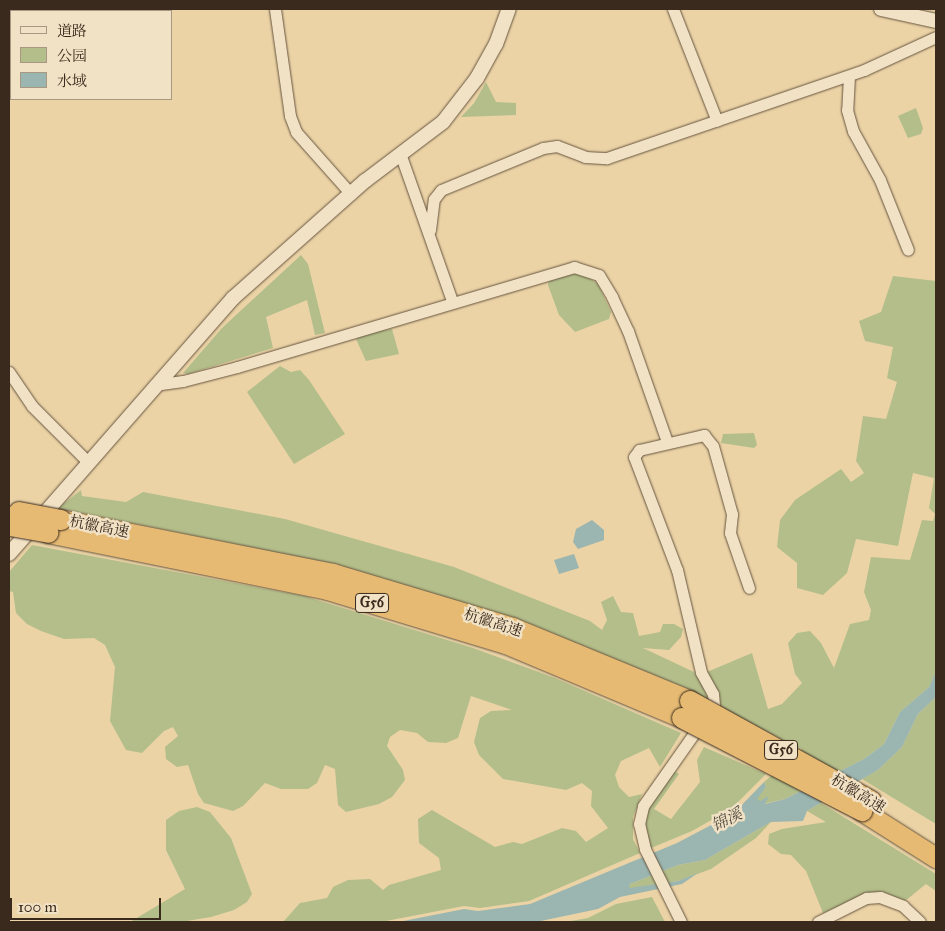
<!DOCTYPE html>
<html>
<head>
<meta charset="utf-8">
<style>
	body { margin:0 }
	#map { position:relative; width:945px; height:931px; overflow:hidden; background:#ebd3a6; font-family:"IM FELL Great Primer","Noto Serif SC",serif }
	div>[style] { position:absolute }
	.green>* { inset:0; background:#b3be8a }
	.water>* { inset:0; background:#9bb6b0 }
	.roads { filter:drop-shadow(0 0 1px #66543f) drop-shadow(0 0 1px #66543f) }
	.minor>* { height:11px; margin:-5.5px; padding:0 5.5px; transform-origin:5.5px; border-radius:5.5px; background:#f2e2c5 }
	.tertiary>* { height:14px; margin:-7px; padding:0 7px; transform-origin:7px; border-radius:7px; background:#f2e2c5 }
	.motorway>* { height:20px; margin:-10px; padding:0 10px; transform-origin:10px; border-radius:10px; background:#e6ba73 }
	.bridges { filter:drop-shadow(0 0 1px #392a1d) drop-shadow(0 0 1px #392a1d) }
	.motorway-bridge>* { height:20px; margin:-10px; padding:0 10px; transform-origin:10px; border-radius:10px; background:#e6ba73 }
	span { translate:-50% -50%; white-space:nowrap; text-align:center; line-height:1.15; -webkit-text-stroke:4.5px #f2e2c5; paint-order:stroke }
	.shield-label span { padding:1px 4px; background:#f2e2c5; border:1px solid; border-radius:4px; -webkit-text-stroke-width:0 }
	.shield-label { font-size:14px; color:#392a1d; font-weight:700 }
	.street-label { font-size:15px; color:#392a1d }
	.water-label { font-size:16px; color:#524d42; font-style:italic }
	.frame { position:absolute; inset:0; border:10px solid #392a1d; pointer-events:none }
	.legend { position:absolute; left:10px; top:10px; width:162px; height:90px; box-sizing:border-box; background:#f2e2c5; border:1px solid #a89882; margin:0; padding:6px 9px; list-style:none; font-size:15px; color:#392a1d }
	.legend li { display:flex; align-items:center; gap:10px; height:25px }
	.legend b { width:25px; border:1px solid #a89882 }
	.scale { position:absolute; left:10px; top:898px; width:151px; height:22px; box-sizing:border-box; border:2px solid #392a1d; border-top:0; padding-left:6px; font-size:15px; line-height:18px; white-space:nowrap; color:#392a1d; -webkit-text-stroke:4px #f2e2c5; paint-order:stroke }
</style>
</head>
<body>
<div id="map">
	<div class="green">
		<div style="clip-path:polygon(9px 9px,73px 9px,11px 11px,9px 68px)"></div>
		<div style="clip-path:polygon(486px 82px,496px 102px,516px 103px,516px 115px,461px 117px,474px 103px)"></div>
		<div style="clip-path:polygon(916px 108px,923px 128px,921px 134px,908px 138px,898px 116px)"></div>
		<div style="clip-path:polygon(301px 255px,308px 264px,325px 333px,315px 335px,307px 300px,266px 317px,273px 348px,188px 374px,183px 373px,222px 328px)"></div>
		<div style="clip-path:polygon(573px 273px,586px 276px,598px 284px,611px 312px,609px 319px,575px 332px,559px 315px,548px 285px,549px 280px)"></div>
		<div style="clip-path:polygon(893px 276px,936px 281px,936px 671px,929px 687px,900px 712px,884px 744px,864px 759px,785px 799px,763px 804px,756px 799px,766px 787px,764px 782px,802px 749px,723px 709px,707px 672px,752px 653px,768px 709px,782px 704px,802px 683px,795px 674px,788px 643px,797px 633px,810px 631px,821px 643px,834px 668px,850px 624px,869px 620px,871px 610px,864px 592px,871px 557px,910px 560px,922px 520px,933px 521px,935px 514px,929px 508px,934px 478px,913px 473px,898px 546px,856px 539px,847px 573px,823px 595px,797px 588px,797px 563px,777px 547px,780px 520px,795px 500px,841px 469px,851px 482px,864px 473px,856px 461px,863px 416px,886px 419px,897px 382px,887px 378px,893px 347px,865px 341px,859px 321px,881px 312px)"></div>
		<div style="clip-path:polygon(392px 329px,399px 354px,366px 361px,356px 339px,364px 334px)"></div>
		<div style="clip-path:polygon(280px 366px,291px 372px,300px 370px,309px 380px,345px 434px,294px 464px,247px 392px)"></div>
		<div style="clip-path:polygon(754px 433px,757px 445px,754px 448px,721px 443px,723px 434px)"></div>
		<div style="clip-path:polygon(81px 490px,82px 496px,126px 502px,143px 492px,285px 519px,454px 567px,590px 621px,602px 630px,607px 620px,601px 602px,613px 596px,621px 612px,633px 613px,639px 636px,660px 632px,663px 624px,674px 624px,683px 629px,681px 637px,669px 650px,643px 648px,694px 672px,705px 689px,708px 701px,264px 550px,58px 508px)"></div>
		<div style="clip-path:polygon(32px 545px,304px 596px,473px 648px,555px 678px,681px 733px,660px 767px,649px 748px,621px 761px,615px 775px,619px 787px,629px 797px,642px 794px,633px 817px,633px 839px,640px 853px,529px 901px,480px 908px,464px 906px,381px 922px,283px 922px,300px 903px,327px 898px,333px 887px,348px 880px,370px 879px,383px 890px,389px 885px,441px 870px,439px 858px,419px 843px,418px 819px,432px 810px,495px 847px,513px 842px,522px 844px,562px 828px,576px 831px,586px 842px,608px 828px,591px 806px,592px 791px,582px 783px,566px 790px,503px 779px,479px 755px,474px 742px,480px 718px,491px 711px,512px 710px,471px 696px,458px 738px,446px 743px,428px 742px,417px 733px,400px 730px,390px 737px,387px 746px,403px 770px,405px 780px,392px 797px,379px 804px,346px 812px,338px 805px,335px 769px,325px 765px,317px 783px,308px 789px,281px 789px,265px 783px,243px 806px,233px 811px,204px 803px,198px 794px,188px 765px,177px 767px,166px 759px,165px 747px,178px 736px,173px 727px,164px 731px,142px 753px,126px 750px,110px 721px,115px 667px,105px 645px,94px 638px,64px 639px,41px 631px,27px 624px,16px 613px,13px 592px,9px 591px,9px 572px)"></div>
		<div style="clip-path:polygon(936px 697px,936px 824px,862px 779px,878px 770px,902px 747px,918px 714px)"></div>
		<div style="clip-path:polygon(704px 747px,766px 774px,731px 809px,692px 831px,651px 848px,645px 835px,647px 809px,673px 770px,679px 774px,654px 809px,671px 819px,700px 782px,697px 760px)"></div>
		<div style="clip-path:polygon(821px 803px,936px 874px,936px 891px,926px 884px,905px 901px,883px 892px,872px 892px,823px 913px,806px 871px,791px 855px,781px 854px,768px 844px,769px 834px,782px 829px,826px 822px,807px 811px)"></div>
		<div style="clip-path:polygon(197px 807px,210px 812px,231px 838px,252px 894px,247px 902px,234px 910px,211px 917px,181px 922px,130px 922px,185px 889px,166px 850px,166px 820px,179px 811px)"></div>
		<div style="clip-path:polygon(771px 822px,756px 838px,711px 869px,678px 881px,628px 889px,630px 884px,678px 865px,705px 860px)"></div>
		<div style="clip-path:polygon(652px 897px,665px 922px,565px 922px,588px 918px,616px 904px)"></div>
	</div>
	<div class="water">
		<div style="clip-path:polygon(592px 520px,604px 530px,604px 540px,578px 549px,573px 542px,576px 529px)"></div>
		<div style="clip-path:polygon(574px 554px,579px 568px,559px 574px,554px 560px)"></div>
		<div style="clip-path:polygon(936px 671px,936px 697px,918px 714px,902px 747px,878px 770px,807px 811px,803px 821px,771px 822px,705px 860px,678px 865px,630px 884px,629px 888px,678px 881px,698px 873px,682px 884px,620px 897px,598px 909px,536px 922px,398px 922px,464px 909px,478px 911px,530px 904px,677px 843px,734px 813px,764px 782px,766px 787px,757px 799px,760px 801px,769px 796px,765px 804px,785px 799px,864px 759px,884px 744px,900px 712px,929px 687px)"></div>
	</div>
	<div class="roads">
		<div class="minor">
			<div style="left:275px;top:9px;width:108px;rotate:82deg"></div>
			<div style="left:290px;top:116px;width:17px;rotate:69deg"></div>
			<div style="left:296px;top:132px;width:83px;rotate:48.4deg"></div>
			<div style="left:673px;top:9px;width:120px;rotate:68.6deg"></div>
			<div style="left:849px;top:76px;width:34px;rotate:93deg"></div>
			<div style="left:847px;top:110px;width:22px;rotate:74deg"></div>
			<div style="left:853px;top:131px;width:56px;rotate:61.1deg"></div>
			<div style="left:880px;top:180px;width:75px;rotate:68.2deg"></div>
			<div style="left:401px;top:156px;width:154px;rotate:70.6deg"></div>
			<div style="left:430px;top:230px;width:31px;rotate:-83deg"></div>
			<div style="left:434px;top:199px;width:11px;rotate:-52deg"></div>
			<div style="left:441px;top:190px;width:110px;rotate:-22.4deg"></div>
			<div style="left:543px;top:148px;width:14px;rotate:-8deg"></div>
			<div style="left:557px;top:146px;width:30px;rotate:21deg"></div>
			<div style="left:585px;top:157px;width:22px;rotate:3deg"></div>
			<div style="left:607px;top:158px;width:272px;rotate:-18.9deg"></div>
			<div style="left:864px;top:70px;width:79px;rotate:-24.6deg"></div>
			<div style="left:9px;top:372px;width:41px;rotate:55.9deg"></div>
			<div style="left:32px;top:406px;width:79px;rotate:45deg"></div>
			<div style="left:154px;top:385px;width:29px;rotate:-8deg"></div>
			<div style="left:183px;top:381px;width:56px;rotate:-14.5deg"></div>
			<div style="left:237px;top:367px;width:352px;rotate:-16.5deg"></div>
			<div style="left:574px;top:267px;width:26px;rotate:18deg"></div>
			<div style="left:599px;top:275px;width:26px;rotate:59deg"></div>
			<div style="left:612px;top:297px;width:38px;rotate:65deg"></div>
			<div style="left:628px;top:331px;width:118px;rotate:70.6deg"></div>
			<div style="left:681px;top:922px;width:81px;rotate:-116.3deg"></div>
			<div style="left:645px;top:849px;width:26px;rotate:-103deg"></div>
			<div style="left:639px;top:824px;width:18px;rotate:-77deg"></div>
			<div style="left:643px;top:806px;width:123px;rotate:-54.9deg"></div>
			<div style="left:714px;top:705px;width:11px;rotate:-95deg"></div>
			<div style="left:713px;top:694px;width:25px;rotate:-119deg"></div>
			<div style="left:701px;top:672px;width:105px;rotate:-103.2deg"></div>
			<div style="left:677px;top:570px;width:121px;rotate:-110.8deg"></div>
			<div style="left:634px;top:457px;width:9px;rotate:-54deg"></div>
			<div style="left:639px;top:450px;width:67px;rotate:-13deg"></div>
			<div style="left:704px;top:435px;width:14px;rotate:51deg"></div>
			<div style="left:713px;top:446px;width:71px;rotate:74.4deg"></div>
			<div style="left:732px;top:514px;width:19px;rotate:96deg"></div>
			<div style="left:730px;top:533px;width:58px;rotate:70.9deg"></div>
			<div style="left:818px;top:922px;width:54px;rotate:-26.6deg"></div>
			<div style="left:866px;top:898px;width:14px;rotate:-4deg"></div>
			<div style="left:880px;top:897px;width:25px;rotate:21deg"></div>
			<div style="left:903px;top:906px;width:23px;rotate:43deg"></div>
		</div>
		<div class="tertiary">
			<div style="left:881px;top:9px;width:56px;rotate:12.3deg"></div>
			<div style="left:9px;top:554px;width:340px;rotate:-48.8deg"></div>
			<div style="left:233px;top:298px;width:176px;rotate:-41.6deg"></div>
			<div style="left:365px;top:181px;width:98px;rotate:-37.1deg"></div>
			<div style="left:443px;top:122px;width:56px;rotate:-52.3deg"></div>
			<div style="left:477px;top:78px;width:39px;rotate:-61deg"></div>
			<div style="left:496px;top:44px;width:37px;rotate:-70deg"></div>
		</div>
		<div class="motorway">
			<div style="left:61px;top:520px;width:277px;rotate:11.2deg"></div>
			<div style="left:333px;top:574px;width:188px;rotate:16.7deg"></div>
			<div style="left:513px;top:628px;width:191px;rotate:22.4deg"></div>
			<div style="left:48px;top:533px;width:286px;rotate:11.5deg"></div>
			<div style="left:328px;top:590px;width:186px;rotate:16.9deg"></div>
			<div style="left:506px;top:644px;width:191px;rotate:22.8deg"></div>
			<div style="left:862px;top:811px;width:88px;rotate:32.4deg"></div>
		</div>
	</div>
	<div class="bridges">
		<div class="motorway-bridge">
			<div style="left:19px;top:512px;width:43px;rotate:10.8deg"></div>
			<div style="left:10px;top:526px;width:39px;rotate:10deg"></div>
			<div style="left:690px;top:701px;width:207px;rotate:28.9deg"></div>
			<div style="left:682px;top:718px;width:203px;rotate:27.3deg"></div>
		</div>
	</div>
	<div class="shield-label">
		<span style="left:372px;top:603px">G56</span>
		<span style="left:781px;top:750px">G56</span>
	</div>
	<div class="street-label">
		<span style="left:99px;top:527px;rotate:11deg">杭徽高速</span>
		<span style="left:493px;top:623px;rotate:18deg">杭徽高速</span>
		<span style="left:858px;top:794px;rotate:31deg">杭徽高速</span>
	</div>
	<div class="water-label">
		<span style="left:727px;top:820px;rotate:-26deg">锦溪</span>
	</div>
	<div class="frame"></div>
	<ul class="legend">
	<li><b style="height:6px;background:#f2e2c5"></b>道路</li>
	<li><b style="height:14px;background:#b3be8a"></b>公园</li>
	<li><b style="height:14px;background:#9bb6b0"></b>水域</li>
	</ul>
	<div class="scale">100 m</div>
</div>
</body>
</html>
